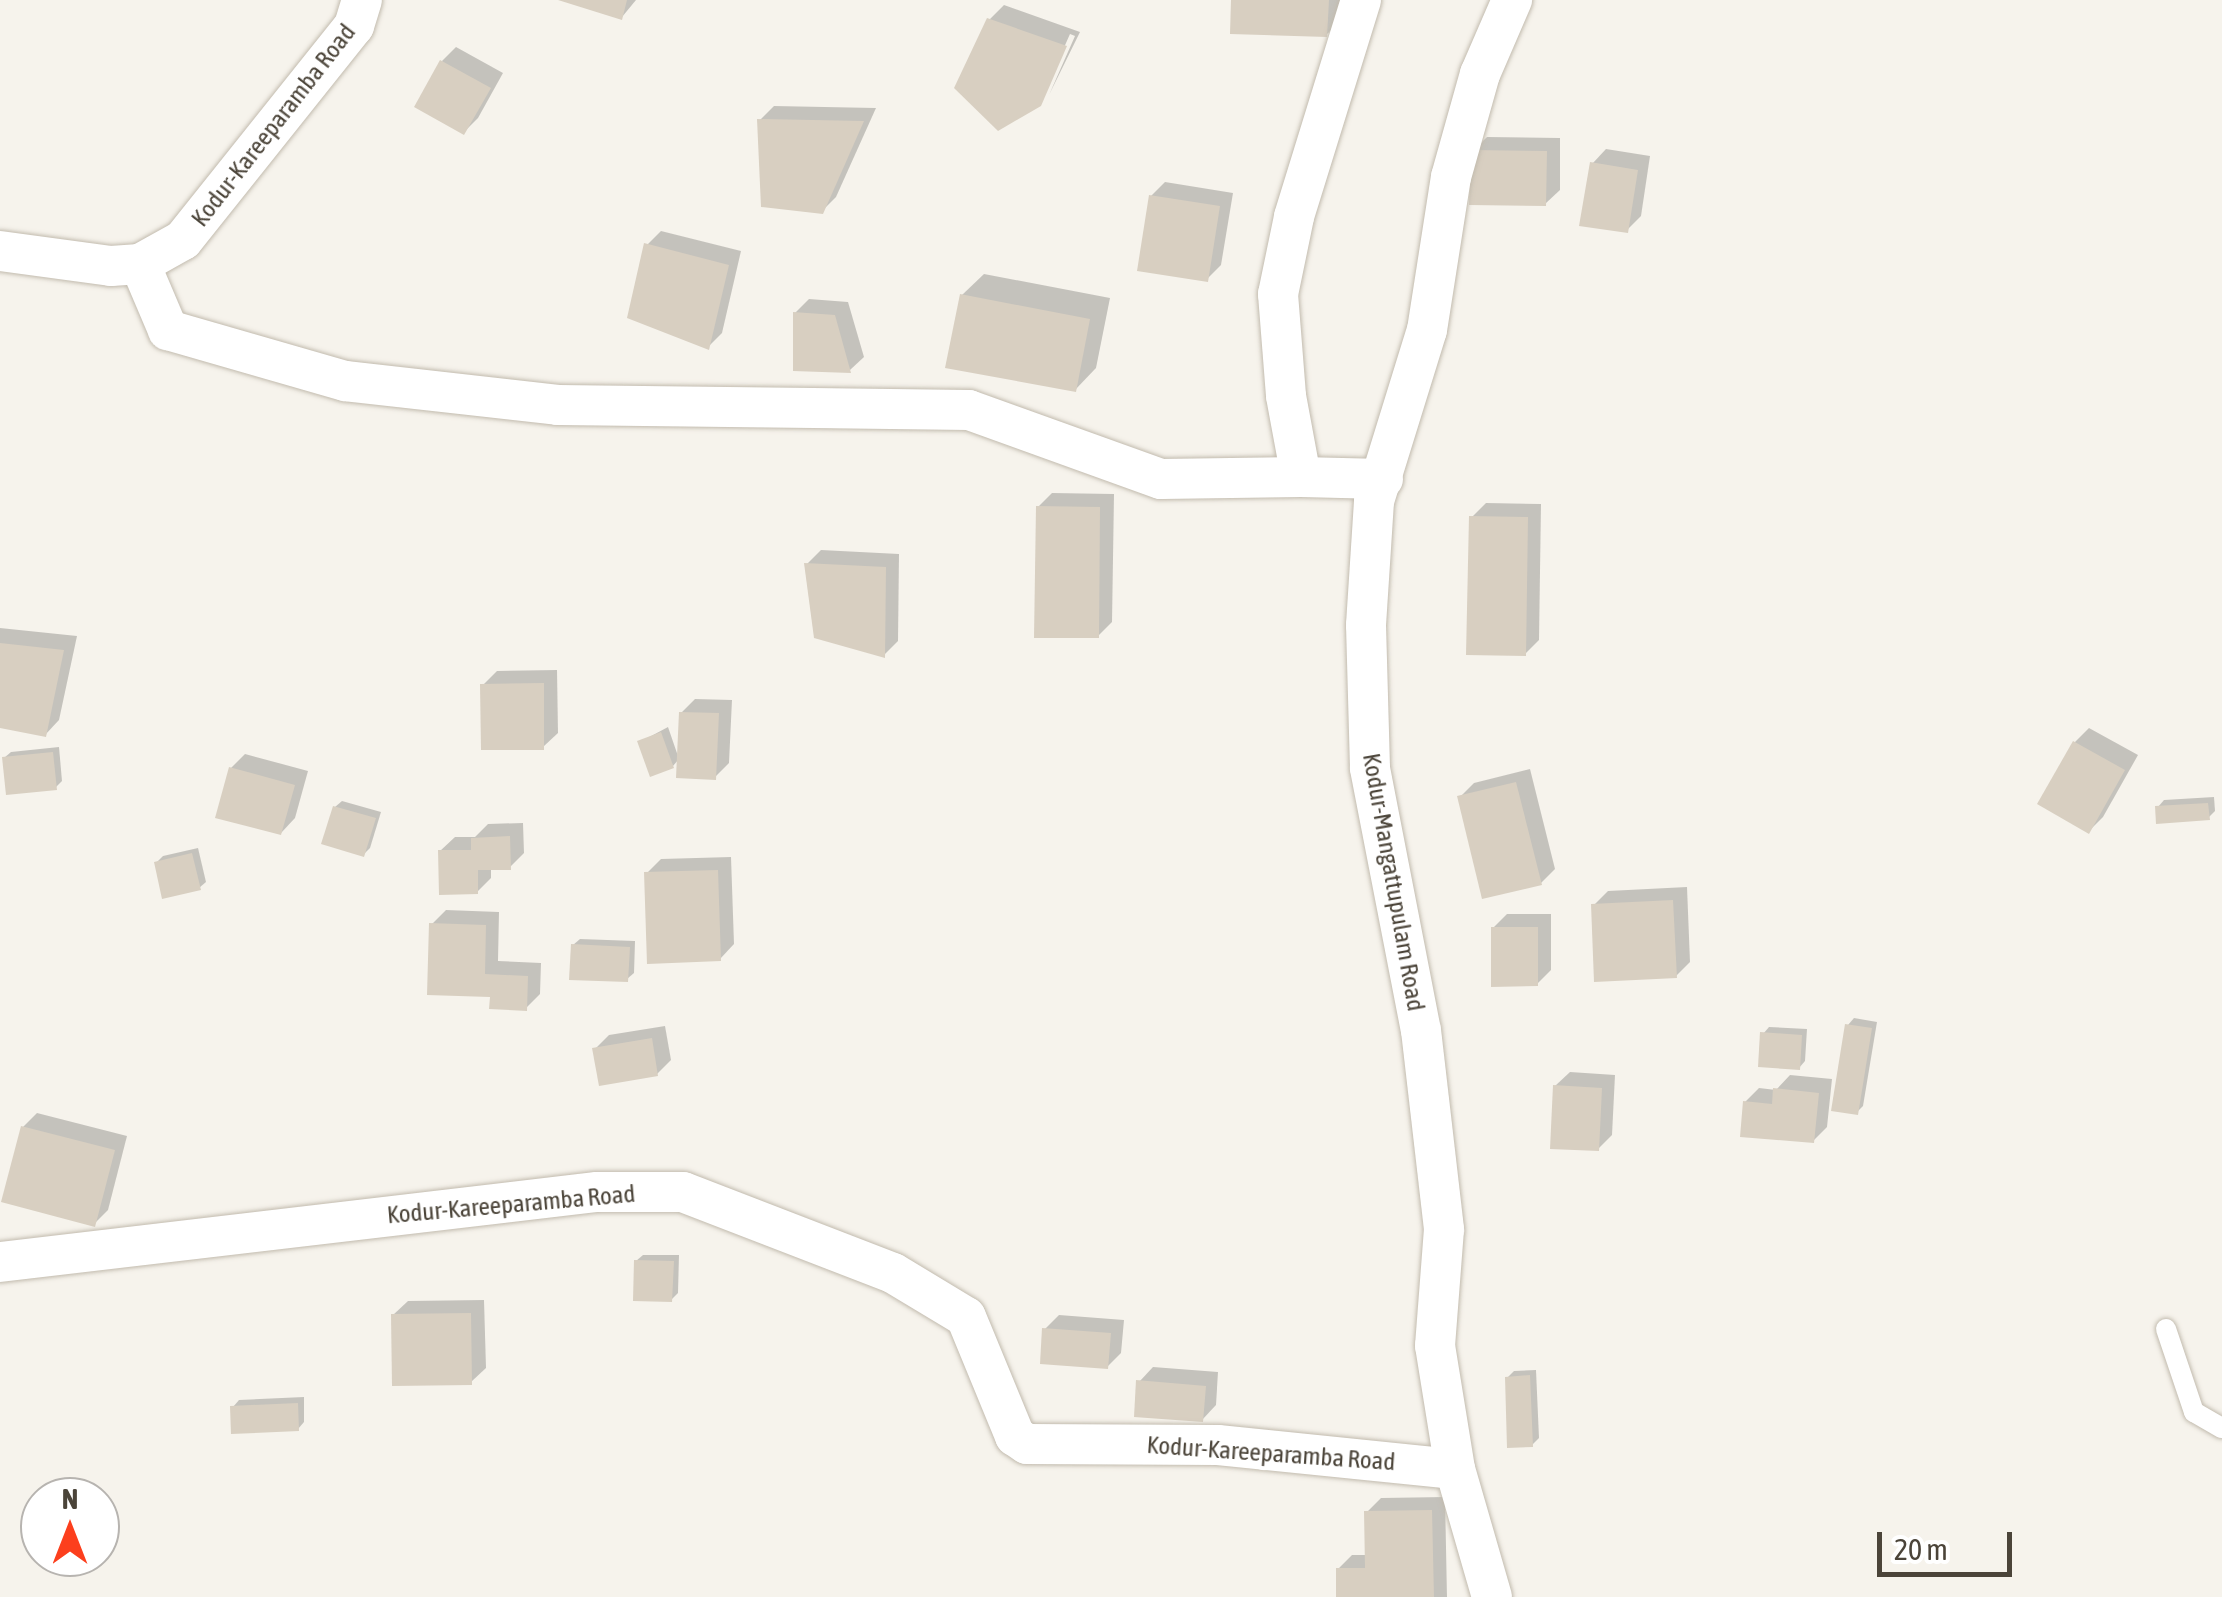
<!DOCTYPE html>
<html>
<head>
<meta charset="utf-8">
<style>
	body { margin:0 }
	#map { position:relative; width:2222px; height:1597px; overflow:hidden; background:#f6f3ec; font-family:"Asap Condensed",sans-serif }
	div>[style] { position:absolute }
	.shadow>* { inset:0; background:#0003 }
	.building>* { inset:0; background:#d8cfc1 }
	.roads { filter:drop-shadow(0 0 2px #c2bbae) drop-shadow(0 0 2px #c2bbae) }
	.lane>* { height:20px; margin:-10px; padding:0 10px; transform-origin:10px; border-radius:10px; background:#fff }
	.street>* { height:40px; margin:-20px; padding:0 20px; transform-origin:20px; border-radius:20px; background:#fff }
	span { translate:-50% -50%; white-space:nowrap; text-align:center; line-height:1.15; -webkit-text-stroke:8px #fff; paint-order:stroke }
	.street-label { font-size:25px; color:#4b4439 }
	.north { position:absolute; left:20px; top:1477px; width:100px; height:100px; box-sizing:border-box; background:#fff; border:2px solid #b7b4b0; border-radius:50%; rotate:0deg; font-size:28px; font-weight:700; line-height:40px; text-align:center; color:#4b4439 }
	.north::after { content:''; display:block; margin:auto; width:35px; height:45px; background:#fc3f1d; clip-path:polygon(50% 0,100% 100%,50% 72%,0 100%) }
	.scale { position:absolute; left:1877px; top:1532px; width:135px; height:45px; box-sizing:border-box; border:5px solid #4b4439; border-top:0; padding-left:12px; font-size:30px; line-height:35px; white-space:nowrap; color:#4b4439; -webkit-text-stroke:8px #fff; paint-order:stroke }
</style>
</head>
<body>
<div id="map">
	<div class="shadow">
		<div style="clip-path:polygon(563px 0,636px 0,622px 17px)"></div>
		<div style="clip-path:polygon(1234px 0,1341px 0,1341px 21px,1326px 35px)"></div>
		<div style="clip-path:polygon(1004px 5px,1080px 32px,1049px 95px,1075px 36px,1070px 34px,1039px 104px,989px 20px)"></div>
		<div style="clip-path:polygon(456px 47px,503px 73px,478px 118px,464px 132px,442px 61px)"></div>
		<div style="clip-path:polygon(774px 106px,876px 108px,836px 197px,822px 211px,760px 120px)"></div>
		<div style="clip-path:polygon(1487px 137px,1560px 138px,1560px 190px,1545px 204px,1473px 151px)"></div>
		<div style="clip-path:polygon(1606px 149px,1650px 156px,1641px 216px,1627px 230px,1592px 164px)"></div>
		<div style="clip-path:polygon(1165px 182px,1233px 193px,1221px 265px,1207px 279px,1151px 196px)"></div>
		<div style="clip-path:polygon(661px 231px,741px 251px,722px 333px,708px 347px,647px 245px)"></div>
		<div style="clip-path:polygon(984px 274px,1110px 298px,1096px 368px,1075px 390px,962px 295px)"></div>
		<div style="clip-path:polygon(809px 299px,848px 302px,864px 357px,850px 370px,795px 313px)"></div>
		<div style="clip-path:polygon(1052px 493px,1114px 494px,1112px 622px,1098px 636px,1038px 507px)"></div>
		<div style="clip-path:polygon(1486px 503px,1541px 504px,1539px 640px,1525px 654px,1472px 517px)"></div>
		<div style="clip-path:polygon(821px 550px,899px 554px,898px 641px,884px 655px,807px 564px)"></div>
		<div style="clip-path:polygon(0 628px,77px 636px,59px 720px,45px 735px,0 725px)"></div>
		<div style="clip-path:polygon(557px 670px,558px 733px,543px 747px,483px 685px,497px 671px)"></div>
		<div style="clip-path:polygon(695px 699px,732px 700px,729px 763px,715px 777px,679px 759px,673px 766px,640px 742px,668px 727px,679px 759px,681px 713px)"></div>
		<div style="clip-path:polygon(2089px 728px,2138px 755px,2103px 817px,2089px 831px,2075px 742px)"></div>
		<div style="clip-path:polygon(59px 747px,62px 781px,55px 788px,4px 758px,11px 752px)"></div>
		<div style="clip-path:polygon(245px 754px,308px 771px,295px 818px,281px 833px,231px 768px)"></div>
		<div style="clip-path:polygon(1530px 769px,1555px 869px,1541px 883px,1460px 797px,1474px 783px)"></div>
		<div style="clip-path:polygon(2214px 797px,2215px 811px,2209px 817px,2158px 807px,2164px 800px)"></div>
		<div style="clip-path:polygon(342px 801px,381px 812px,370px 848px,364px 854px,335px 807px)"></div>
		<div style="clip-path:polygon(523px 823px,524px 853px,510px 867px,491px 868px,491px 878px,477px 892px,440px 851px,455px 837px,475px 837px,488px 824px)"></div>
		<div style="clip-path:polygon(198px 848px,206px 882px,199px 888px,156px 863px,163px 856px)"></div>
		<div style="clip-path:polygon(731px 857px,734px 944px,720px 959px,647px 873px,661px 859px)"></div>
		<div style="clip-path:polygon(1687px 887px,1690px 962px,1676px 976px,1594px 905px,1608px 891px)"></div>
		<div style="clip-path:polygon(446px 910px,499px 912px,498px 961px,541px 963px,540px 994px,526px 1008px,493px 994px,432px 924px)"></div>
		<div style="clip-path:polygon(1507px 914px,1551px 914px,1551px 970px,1537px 984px,1493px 928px)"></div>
		<div style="clip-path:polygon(580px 939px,635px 941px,634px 973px,627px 979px,573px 945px)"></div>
		<div style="clip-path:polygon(1854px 1018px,1877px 1022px,1863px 1106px,1857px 1112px,1848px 1025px)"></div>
		<div style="clip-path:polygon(665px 1026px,671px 1060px,657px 1074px,595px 1049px,609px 1035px)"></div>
		<div style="clip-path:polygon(1769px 1027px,1807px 1029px,1805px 1061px,1799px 1068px,1763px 1034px)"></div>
		<div style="clip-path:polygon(1570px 1072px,1615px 1075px,1612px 1135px,1598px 1149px,1555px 1086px)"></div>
		<div style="clip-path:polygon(1790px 1075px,1832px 1079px,1827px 1127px,1813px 1141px,1745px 1102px,1759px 1088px,1776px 1090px)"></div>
		<div style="clip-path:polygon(37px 1113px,127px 1136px,108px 1210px,94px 1224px,23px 1127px)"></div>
		<div style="clip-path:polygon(643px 1255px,679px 1255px,678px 1293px,671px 1300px,636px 1261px)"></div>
		<div style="clip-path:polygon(484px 1300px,486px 1368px,471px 1382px,393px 1315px,408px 1301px)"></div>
		<div style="clip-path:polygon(1059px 1315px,1124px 1320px,1121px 1353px,1107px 1367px,1045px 1329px)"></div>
		<div style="clip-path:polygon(1153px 1367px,1218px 1372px,1216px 1405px,1202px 1420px,1139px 1382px)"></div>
		<div style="clip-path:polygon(1536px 1370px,1539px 1438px,1532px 1445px,1507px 1378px,1514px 1371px)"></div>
		<div style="clip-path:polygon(304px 1397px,304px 1422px,298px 1429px,233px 1407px,239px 1400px)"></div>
		<div style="clip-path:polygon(1445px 1497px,1447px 1597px,1338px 1597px,1338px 1569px,1352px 1555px,1367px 1555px,1367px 1512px,1381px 1498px)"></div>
	</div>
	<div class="building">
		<div style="clip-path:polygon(558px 0,627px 0,622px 20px)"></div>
		<div style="clip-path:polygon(1231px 0,1329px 0,1327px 37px,1230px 34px)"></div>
		<div style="clip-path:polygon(987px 18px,1067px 46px,1041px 106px,998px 131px,954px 88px)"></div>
		<div style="clip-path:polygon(440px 60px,491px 88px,464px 135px,414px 107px)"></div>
		<div style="clip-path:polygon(757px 119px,864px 121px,823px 214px,761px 207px)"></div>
		<div style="clip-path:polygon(1471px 150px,1547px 151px,1546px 206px,1469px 205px)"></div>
		<div style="clip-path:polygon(1590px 162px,1638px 170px,1628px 233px,1579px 226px)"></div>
		<div style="clip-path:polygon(1149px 195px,1220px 206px,1208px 282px,1137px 271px)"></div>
		<div style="clip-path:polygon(644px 243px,729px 265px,709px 350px,627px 318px)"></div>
		<div style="clip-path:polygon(960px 294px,1090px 319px,1076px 392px,945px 368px)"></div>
		<div style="clip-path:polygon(793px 312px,835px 315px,851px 373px,793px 371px)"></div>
		<div style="clip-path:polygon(1036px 506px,1100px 507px,1099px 638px,1034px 638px)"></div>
		<div style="clip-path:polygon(1469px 516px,1528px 517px,1526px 656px,1466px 655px)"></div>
		<div style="clip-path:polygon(804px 563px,886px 567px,885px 658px,814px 638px)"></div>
		<div style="clip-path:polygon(0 643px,64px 650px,46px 737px,0 728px)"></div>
		<div style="clip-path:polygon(544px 683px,544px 750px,481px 750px,480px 684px)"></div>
		<div style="clip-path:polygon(679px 712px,719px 713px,716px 780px,676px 778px)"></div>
		<div style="clip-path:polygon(661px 732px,674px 768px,650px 777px,637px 741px)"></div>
		<div style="clip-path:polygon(2073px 741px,2125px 770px,2089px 834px,2037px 804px)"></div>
		<div style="clip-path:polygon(53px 752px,57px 790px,6px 795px,2px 757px)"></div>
		<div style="clip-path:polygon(229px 767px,295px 785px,281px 835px,215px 818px)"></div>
		<div style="clip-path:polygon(1516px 782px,1542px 885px,1482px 899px,1457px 796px)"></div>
		<div style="clip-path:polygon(2208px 803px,2210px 820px,2156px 824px,2155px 806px)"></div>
		<div style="clip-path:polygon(333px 806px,376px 818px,364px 857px,321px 844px)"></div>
		<div style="clip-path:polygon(510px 836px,511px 870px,478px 870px,478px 894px,439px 895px,438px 850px,471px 850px,471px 838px)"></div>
		<div style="clip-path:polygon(192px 853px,201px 890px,162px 899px,154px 862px)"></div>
		<div style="clip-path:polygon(718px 870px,721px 961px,647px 964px,644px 872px)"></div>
		<div style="clip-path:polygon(1673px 900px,1677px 978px,1594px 982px,1591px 904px)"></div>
		<div style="clip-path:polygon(429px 923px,486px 925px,485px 974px,528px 976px,527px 1011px,489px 1009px,490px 997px,427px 995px)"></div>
		<div style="clip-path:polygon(1491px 927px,1538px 927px,1538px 986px,1491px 987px)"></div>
		<div style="clip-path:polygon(571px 944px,630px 947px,628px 982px,569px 980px)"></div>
		<div style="clip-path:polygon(1845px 1024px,1872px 1028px,1858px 1115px,1831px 1111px)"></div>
		<div style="clip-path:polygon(1760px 1032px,1802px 1035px,1800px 1070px,1758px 1067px)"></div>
		<div style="clip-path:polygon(652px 1038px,658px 1076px,599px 1086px,592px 1048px)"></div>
		<div style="clip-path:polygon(1553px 1085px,1602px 1088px,1599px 1151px,1550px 1149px)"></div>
		<div style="clip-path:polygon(1773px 1088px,1819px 1093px,1814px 1143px,1740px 1137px,1743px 1101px,1772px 1104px)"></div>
		<div style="clip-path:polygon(21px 1126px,115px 1150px,95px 1227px,1px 1202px)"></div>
		<div style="clip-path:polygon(634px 1260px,674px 1261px,672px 1302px,633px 1301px)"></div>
		<div style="clip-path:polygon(471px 1313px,472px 1385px,392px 1386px,391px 1314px)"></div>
		<div style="clip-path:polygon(1042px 1328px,1111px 1333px,1108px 1369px,1040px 1364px)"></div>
		<div style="clip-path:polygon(1530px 1375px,1533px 1447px,1507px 1448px,1505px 1377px)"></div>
		<div style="clip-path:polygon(1136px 1380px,1206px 1386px,1203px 1422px,1134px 1417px)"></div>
		<div style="clip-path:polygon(298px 1403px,299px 1431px,231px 1434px,230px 1406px)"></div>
		<div style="clip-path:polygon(1432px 1510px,1434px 1597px,1336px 1597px,1336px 1568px,1365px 1568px,1364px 1511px)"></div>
	</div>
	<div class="roads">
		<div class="lane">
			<div style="left:2166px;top:1329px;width:88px;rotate:71.4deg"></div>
			<div style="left:2194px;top:1412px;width:32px;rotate:30deg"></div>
		</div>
		<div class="street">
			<div style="left:1361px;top:0;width:227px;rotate:107.2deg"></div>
			<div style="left:1294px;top:217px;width:79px;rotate:101.7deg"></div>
			<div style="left:1278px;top:294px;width:102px;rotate:85.5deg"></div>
			<div style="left:1286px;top:396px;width:82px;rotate:79.5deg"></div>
			<div style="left:1301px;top:477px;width:82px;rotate:1.4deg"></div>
			<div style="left:0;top:251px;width:112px;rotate:7.7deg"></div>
			<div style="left:111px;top:266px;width:29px;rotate:-4deg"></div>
			<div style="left:140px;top:264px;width:49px;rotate:-29.2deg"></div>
			<div style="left:183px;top:240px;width:274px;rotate:-51.4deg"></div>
			<div style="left:354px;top:26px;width:27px;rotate:-73deg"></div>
			<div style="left:140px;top:264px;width:72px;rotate:67deg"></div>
			<div style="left:168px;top:330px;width:184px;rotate:16.1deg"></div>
			<div style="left:345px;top:381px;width:214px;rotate:6.4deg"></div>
			<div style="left:558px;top:405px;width:411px;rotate:0.7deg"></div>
			<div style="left:969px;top:410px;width:204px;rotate:19.8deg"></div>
			<div style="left:1161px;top:479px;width:140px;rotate:-0.8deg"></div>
			<div style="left:0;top:1262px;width:601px;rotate:-6.69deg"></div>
			<div style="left:597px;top:1192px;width:86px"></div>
			<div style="left:683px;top:1192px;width:225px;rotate:21.1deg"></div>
			<div style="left:893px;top:1273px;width:85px;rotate:31.1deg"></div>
			<div style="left:966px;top:1317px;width:129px;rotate:67.6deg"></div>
			<div style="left:1015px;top:1436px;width:14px;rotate:34deg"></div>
			<div style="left:1027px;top:1444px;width:191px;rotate:0.3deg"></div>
			<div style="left:1218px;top:1445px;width:238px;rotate:5.8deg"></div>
			<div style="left:1492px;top:1597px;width:133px;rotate:-106.1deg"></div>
			<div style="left:1455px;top:1469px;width:125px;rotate:-99.2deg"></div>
			<div style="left:1435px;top:1346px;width:117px;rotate:-85.6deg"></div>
			<div style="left:1444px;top:1229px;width:199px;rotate:-96.6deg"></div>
			<div style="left:1421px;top:1031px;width:268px;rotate:-101deg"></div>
			<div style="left:1370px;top:768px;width:143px;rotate:-91.6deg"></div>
			<div style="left:1366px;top:625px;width:124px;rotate:-86.3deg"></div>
			<div style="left:1374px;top:501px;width:179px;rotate:-72.8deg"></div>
			<div style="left:1427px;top:330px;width:155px;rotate:-81.1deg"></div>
			<div style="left:1451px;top:177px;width:107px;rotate:-74.3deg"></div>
			<div style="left:1480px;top:74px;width:81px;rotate:-66.6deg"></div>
		</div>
	</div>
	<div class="street-label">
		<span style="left:273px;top:125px;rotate:-52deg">Kodur-Kareeparamba Road</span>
		<span style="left:1394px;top:882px;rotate:80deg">Kodur-Mangattupulam Road</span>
		<span style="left:511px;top:1204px;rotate:-5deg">Kodur-Kareeparamba Road</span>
		<span style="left:1271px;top:1453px;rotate:4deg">Kodur-Kareeparamba Road</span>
	</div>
	<div class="north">N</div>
	<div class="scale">20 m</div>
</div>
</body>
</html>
